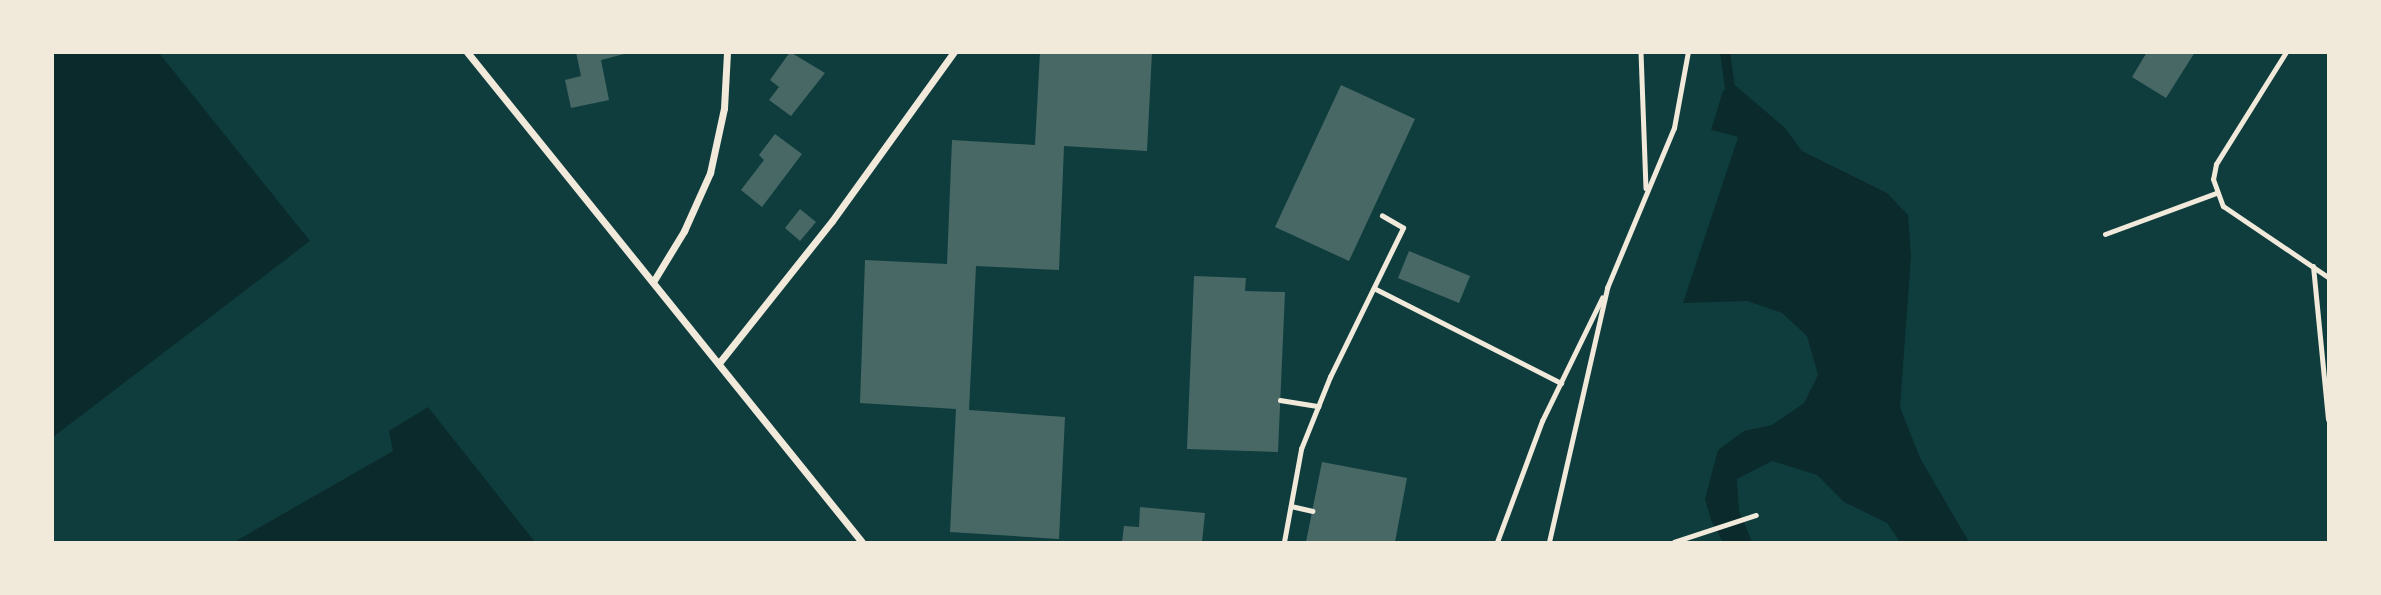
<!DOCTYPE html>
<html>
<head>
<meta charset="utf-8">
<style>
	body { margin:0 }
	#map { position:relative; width:2381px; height:595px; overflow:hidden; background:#0f3d3e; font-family:"PT Sans Narrow",sans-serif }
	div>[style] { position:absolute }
	.water>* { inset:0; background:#0a2a2b }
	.pier>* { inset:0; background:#0f3d3e }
	.stream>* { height:10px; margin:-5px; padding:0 5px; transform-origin:5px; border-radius:5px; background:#0a2a2b }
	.building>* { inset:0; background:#486865 }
	.path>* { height:4.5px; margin:-2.25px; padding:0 2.25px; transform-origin:2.25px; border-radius:2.25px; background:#f1e9da }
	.service>* { height:5px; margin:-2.5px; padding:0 2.5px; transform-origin:2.5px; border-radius:2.5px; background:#f1e9da }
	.minor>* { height:7px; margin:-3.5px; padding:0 3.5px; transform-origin:3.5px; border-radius:3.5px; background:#f1e9da }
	span { translate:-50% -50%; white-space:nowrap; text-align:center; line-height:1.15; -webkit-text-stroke:7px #f1e9da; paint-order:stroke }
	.frame { position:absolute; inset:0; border:54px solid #f1e9da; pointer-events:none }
</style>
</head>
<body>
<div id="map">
	<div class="water">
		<div style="clip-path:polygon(53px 52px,159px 53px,310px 241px,53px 437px)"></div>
		<div style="clip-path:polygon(1736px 86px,1785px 128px,1802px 151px,1887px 193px,1908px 215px,1911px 256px,1900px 407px,1920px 458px,1969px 542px,1900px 542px,1887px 523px,1844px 502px,1817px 475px,1772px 461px,1737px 479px,1739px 511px,1752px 542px,1723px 542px,1711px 520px,1705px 499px,1718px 450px,1744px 431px,1772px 425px,1804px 403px,1818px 375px,1807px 336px,1782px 313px,1747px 301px,1683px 303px,1738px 137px,1711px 130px,1723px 91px)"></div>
		<div style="clip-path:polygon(428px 407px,535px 542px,234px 542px,393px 451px,389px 431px)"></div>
	</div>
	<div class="pier">
		<div style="clip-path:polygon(1708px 129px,1738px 137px,1682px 303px,1734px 139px)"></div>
	</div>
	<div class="stream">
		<div style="left:1725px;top:52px;width:37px;rotate:82deg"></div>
	</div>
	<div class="building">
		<div style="clip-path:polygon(576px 52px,632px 52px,601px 60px,609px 100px,571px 108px,565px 80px,581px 76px)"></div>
		<div style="clip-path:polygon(790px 52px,825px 73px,791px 116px,769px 100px,779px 87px,770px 80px)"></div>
		<div style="clip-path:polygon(1040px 52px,1152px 52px,1147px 151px,1064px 146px,1059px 270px,976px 266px,969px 410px,1065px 417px,1059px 539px,950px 532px,956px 409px,860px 403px,865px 260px,947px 264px,952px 140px,1035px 145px)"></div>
		<div style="clip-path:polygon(2147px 52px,2195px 52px,2166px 98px,2132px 77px)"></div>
		<div style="clip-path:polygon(1341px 85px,1415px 119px,1349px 261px,1275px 227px)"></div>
		<div style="clip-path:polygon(775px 134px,802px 154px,762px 207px,741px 190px,764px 160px,759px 155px)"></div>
		<div style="clip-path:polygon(800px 209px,816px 222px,800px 241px,785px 228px)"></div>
		<div style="clip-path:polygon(1409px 251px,1470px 276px,1459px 303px,1398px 278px)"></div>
		<div style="clip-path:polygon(1194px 276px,1246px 278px,1245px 291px,1285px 292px,1278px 452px,1187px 449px)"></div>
		<div style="clip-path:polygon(1322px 462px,1407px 478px,1395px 542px,1306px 542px)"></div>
		<div style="clip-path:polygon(1140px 507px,1205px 513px,1202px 542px,1122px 542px,1124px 526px,1139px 527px)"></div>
	</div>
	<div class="path">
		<div style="left:1641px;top:52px;width:136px;rotate:87.9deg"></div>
		<div style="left:1374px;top:288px;width:210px;rotate:26.9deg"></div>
		<div style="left:1280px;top:400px;width:39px;rotate:9deg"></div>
		<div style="left:1291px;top:506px;width:22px;rotate:13deg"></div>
		<div style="left:1284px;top:542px;width:95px;rotate:-79.6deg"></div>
		<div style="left:1301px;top:449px;width:78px;rotate:-68.1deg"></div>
		<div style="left:1330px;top:377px;width:166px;rotate:-63.9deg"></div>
		<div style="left:1403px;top:228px;width:24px;rotate:-150deg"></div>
		<div style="left:1497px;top:542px;width:129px;rotate:-69.6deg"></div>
		<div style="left:1542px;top:421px;width:137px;rotate:-64deg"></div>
		<div style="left:1549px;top:542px;width:261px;rotate:-77.1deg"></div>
		<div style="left:1607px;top:288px;width:173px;rotate:-67.3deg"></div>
		<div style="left:1674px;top:128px;width:77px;rotate:-79.6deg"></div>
		<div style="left:1674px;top:542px;width:86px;rotate:-18.2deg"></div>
	</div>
	<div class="service">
		<div style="left:2286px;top:52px;width:132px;rotate:122deg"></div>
		<div style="left:2216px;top:164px;width:15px;rotate:101deg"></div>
		<div style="left:2213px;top:179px;width:29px;rotate:70deg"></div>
		<div style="left:2223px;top:206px;width:127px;rotate:34.1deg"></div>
		<div style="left:2105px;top:234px;width:118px;rotate:-20.3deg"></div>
		<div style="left:2313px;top:266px;width:154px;rotate:84.4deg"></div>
	</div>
	<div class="minor">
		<div style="left:467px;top:52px;width:629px;rotate:51.13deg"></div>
		<div style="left:653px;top:282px;width:60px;rotate:-58.7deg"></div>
		<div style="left:684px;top:231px;width:64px;rotate:-65.9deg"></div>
		<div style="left:710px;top:173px;width:66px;rotate:-77.8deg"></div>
		<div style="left:724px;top:108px;width:56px;rotate:-86.9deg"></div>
		<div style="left:719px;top:363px;width:181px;rotate:-51.5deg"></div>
		<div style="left:832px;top:221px;width:208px;rotate:-54.2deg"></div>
	</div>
	<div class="frame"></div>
</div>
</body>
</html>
